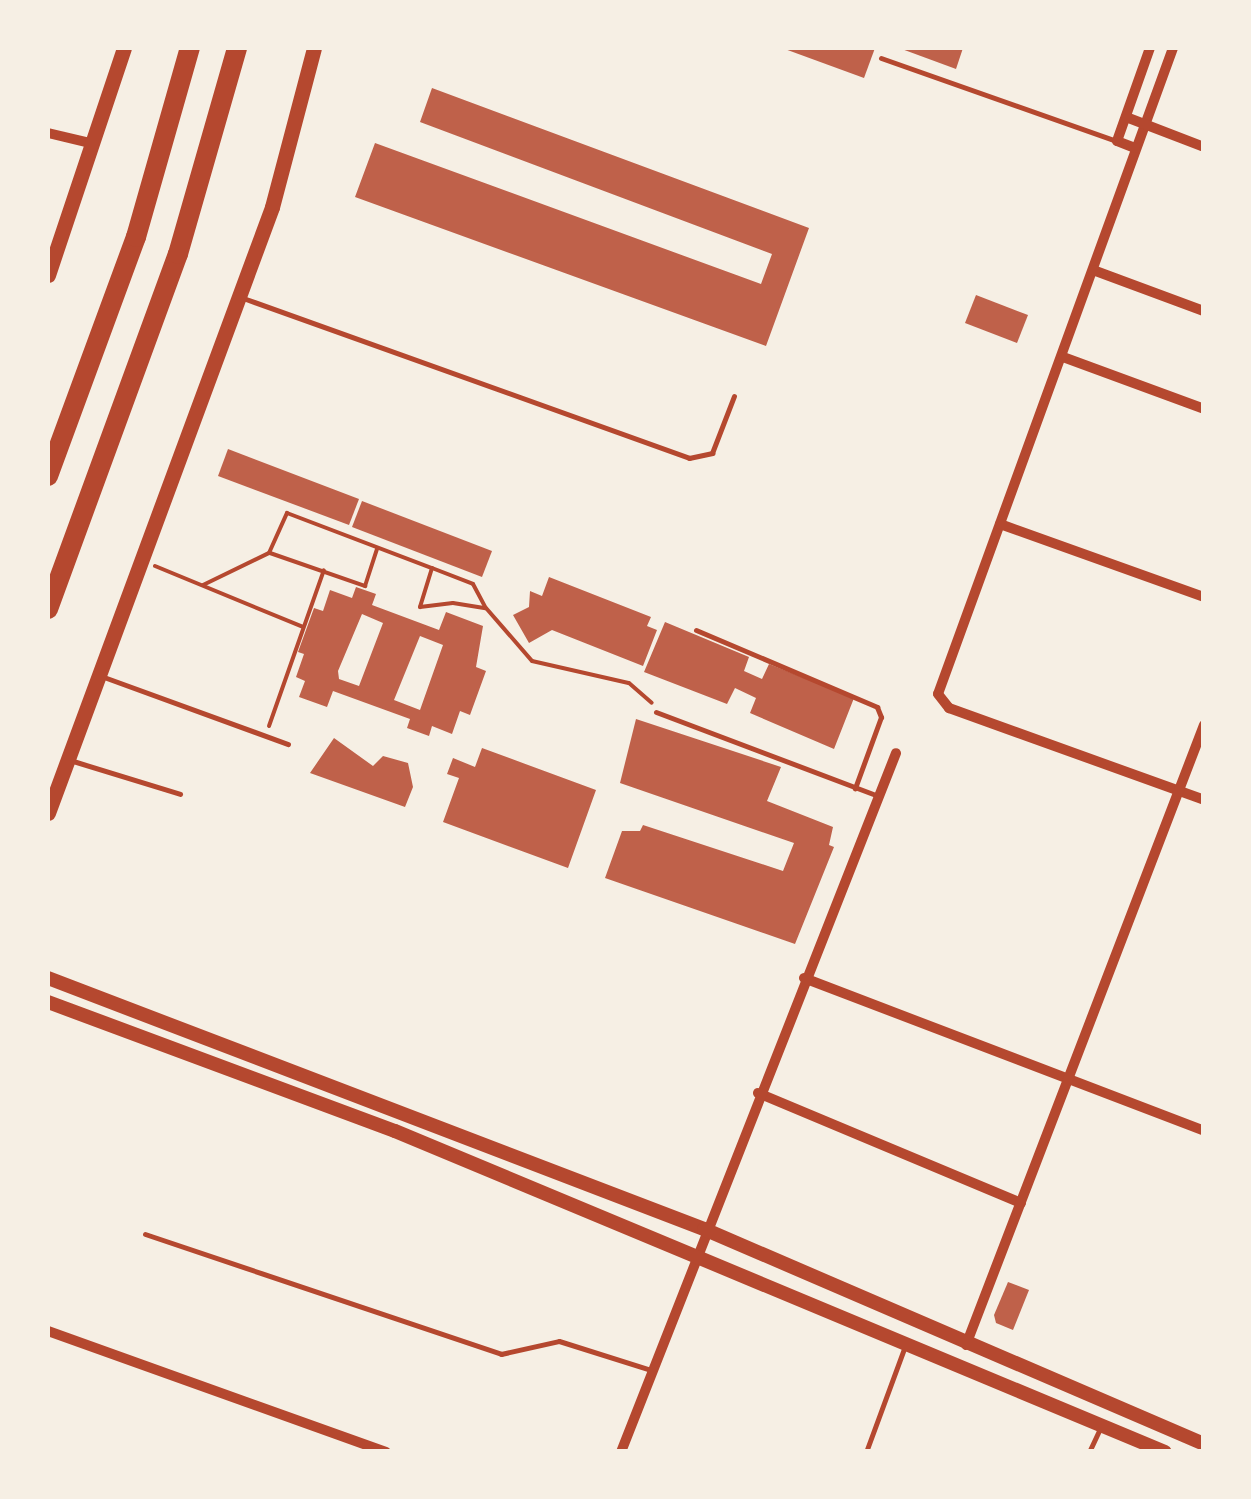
<!DOCTYPE html>
<html>
<head>
<meta charset="utf-8">
<style>
	body { margin:0 }
	#map { position:relative; width:1251px; height:1499px; overflow:hidden; background:#f6efe4; font-family:Commissioner,sans-serif }
	div>[style] { position:absolute }
	.building>* { inset:0; background:#bf614a }
	.path>* { height:4px; margin:-2px; padding:0 2px; transform-origin:2px; border-radius:2px; background:#b5482f }
	.service>* { height:5px; margin:-2.5px; padding:0 2.5px; transform-origin:2.5px; border-radius:2.5px; background:#b5482f }
	.minor>* { height:10px; margin:-5px; padding:0 5px; transform-origin:5px; border-radius:5px; background:#b5482f }
	.tertiary>* { height:14px; margin:-7px; padding:0 7px; transform-origin:7px; border-radius:7px; background:#b5482f }
	.secondary>* { height:15px; margin:-7.5px; padding:0 7.5px; transform-origin:7.5px; border-radius:7.5px; background:#b5482f }
	.motorway>* { height:20px; margin:-10px; padding:0 10px; transform-origin:10px; border-radius:10px; background:#b5482f }
	span { translate:-50% -50%; white-space:nowrap; text-align:center; line-height:1.15; -webkit-text-stroke:8px #f6efe4; paint-order:stroke }
	.frame { position:absolute; inset:0; border:50px solid #f6efe4; pointer-events:none }
</style>
</head>
<body>
<div id="map">
	<div class="building">
		<div style="clip-path:polygon(782px 48px,875px 48px,864px 78px)"></div>
		<div style="clip-path:polygon(899px 48px,963px 48px,956px 69px)"></div>
		<div style="clip-path:polygon(432px 88px,809px 228px,766px 346px,355px 197px,375px 143px,761px 284px,772px 254px,420px 122px)"></div>
		<div style="clip-path:polygon(976px 295px,1028px 315px,1017px 343px,965px 323px)"></div>
		<div style="clip-path:polygon(228px 449px,359px 499px,349px 525px,218px 476px)"></div>
		<div style="clip-path:polygon(362px 501px,492px 551px,482px 577px,352px 527px)"></div>
		<div style="clip-path:polygon(549px 577px,651px 617px,647px 626px,657px 630px,643px 666px,552px 630px,529px 643px,513px 615px,529px 607px,530px 591px,542px 596px)"></div>
		<div style="clip-path:polygon(evenodd,356px 587px,376px 594px,372px 605px,439px 630px,446px 612px,483px 626px,476px 667px,486px 671px,470px 715px,460px 711px,452px 734px,432px 726px,429px 736px,407px 728px,410px 719px,333px 691px,327px 707px,299px 697px,305px 681px,296px 677px,304px 654px,298px 652px,314px 608px,323px 611px,330px 590px,352px 598px,356px 587px,362px 614px,383px 623px,359px 686px,339px 679px,338px 671px,362px 614px,356px 587px,420px 636px,443px 645px,420px 710px,394px 700px,420px 636px)"></div>
		<div style="clip-path:polygon(665px 622px,749px 657px,744px 671px,762px 679px,769px 664px,854px 698px,834px 749px,750px 713px,756px 698px,735px 688px,727px 704px,644px 672px)"></div>
		<div style="clip-path:polygon(636px 719px,781px 767px,767px 801px,833px 827px,829px 845px,834px 847px,795px 944px,605px 878px,622px 831px,640px 831px,643px 825px,783px 871px,794px 843px,620px 783px)"></div>
		<div style="clip-path:polygon(334px 738px,373px 766px,383px 756px,408px 763px,413px 787px,405px 807px,310px 773px)"></div>
		<div style="clip-path:polygon(482px 748px,596px 790px,568px 868px,443px 822px,459px 778px,447px 774px,453px 758px,475px 767px)"></div>
		<div style="clip-path:polygon(1008px 1282px,1029px 1290px,1013px 1330px,996px 1323px,994px 1315px)"></div>
	</div>
	<div class="path">
		<div style="left:270px;top:553px;width:101px;rotate:19.2deg"></div>
		<div style="left:365px;top:586px;width:40px;rotate:-72deg"></div>
		<div style="left:155px;top:566px;width:160px;rotate:22.4deg"></div>
		<div style="left:432px;top:568px;width:44px;rotate:21.3deg"></div>
		<div style="left:473px;top:584px;width:27px;rotate:62deg"></div>
		<div style="left:203px;top:585px;width:73px;rotate:-25.9deg"></div>
		<div style="left:269px;top:553px;width:44px;rotate:-65.8deg"></div>
		<div style="left:287px;top:513px;width:155px;rotate:20.8deg"></div>
		<div style="left:432px;top:568px;width:41px;rotate:107.1deg"></div>
		<div style="left:420px;top:607px;width:33px;rotate:-7deg"></div>
		<div style="left:453px;top:603px;width:33px;rotate:9deg"></div>
		<div style="left:486px;top:608px;width:70px;rotate:49deg"></div>
		<div style="left:532px;top:661px;width:99px;rotate:12.8deg"></div>
		<div style="left:629px;top:683px;width:30px;rotate:41deg"></div>
		<div style="left:269px;top:726px;width:165px;rotate:-70.6deg"></div>
	</div>
	<div class="service">
		<div style="left:881px;top:58px;width:247px;rotate:19.4deg"></div>
		<div style="left:243px;top:298px;width:474px;rotate:19.7deg"></div>
		<div style="left:689px;top:458px;width:24px;rotate:-12deg"></div>
		<div style="left:712px;top:453px;width:61px;rotate:-68.9deg"></div>
		<div style="left:696px;top:630px;width:197px;rotate:23deg"></div>
		<div style="left:877px;top:707px;width:11px;rotate:68deg"></div>
		<div style="left:881px;top:717px;width:76px;rotate:110.1deg"></div>
		<div style="left:101px;top:676px;width:199px;rotate:20deg"></div>
		<div style="left:656px;top:712px;width:237px;rotate:20.7deg"></div>
		<div style="left:73px;top:761px;width:112px;rotate:17.1deg"></div>
		<div style="left:145px;top:1234px;width:376px;rotate:18.6deg"></div>
		<div style="left:501px;top:1354px;width:59px;rotate:-12.6deg"></div>
		<div style="left:559px;top:1341px;width:96px;rotate:17.5deg"></div>
		<div style="left:866px;top:1452px;width:113px;rotate:-69.8deg"></div>
		<div style="left:1089px;top:1452px;width:26px;rotate:-65deg"></div>
	</div>
	<div class="minor">
		<div style="left:1173px;top:48px;width:687px;rotate:109.99deg"></div>
		<div style="left:938px;top:694px;width:18px;rotate:52deg"></div>
		<div style="left:949px;top:708px;width:271px;rotate:19.8deg"></div>
		<div style="left:1126px;top:117px;width:84px;rotate:21deg"></div>
		<div style="left:48px;top:133px;width:47px;rotate:13.4deg"></div>
		<div style="left:1135px;top:148px;width:19px;rotate:-159deg"></div>
		<div style="left:1117px;top:141px;width:99px;rotate:-70.5deg"></div>
		<div style="left:1093px;top:270px;width:118px;rotate:20.3deg"></div>
		<div style="left:1063px;top:357px;width:150px;rotate:20.2deg"></div>
		<div style="left:1000px;top:524px;width:217px;rotate:19.7deg"></div>
		<div style="left:804px;top:978px;width:428px;rotate:20.9deg"></div>
		<div style="left:758px;top:1093px;width:285px;rotate:22.7deg"></div>
		<div style="left:48px;top:1331px;width:359px;rotate:19.7deg"></div>
		<div style="left:966px;top:1345px;width:664px;rotate:-69deg"></div>
		<div style="left:621px;top:1452px;width:751px;rotate:-68.52deg"></div>
	</div>
	<div class="tertiary">
		<div style="left:48px;top:978px;width:702px;rotate:20.94deg"></div>
		<div style="left:704px;top:1229px;width:544px;rotate:23.27deg"></div>
		<div style="left:48px;top:1002px;width:370px;rotate:20.4deg"></div>
		<div style="left:395px;top:1131px;width:834px;rotate:22.63deg"></div>
	</div>
	<div class="secondary">
		<div style="left:48px;top:275px;width:239px;rotate:-71.5deg"></div>
		<div style="left:48px;top:813px;width:646px;rotate:-69.71deg"></div>
		<div style="left:272px;top:207px;width:164px;rotate:-75.2deg"></div>
	</div>
	<div class="motorway">
		<div style="left:48px;top:476px;width:255px;rotate:-69.8deg"></div>
		<div style="left:136px;top:237px;width:197px;rotate:-74.1deg"></div>
		<div style="left:48px;top:609px;width:378px;rotate:-69.9deg"></div>
		<div style="left:178px;top:254px;width:214px;rotate:-74deg"></div>
	</div>
	<div class="frame"></div>
</div>
</body>
</html>
